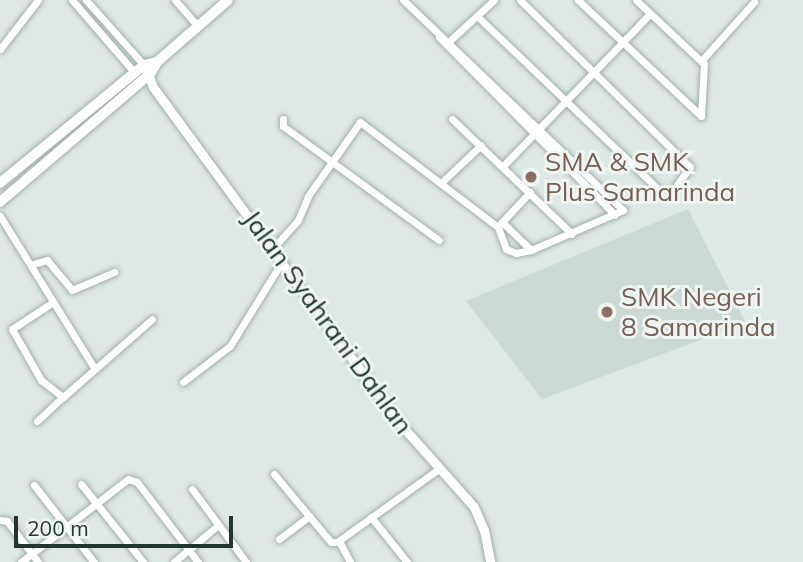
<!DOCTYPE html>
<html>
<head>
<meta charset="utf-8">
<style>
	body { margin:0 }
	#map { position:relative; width:803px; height:562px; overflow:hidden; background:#dee8e4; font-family:Mulish,sans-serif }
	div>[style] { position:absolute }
	.built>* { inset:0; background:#ccd8d3 }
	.roads { filter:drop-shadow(0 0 2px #a1afab) drop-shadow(0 0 2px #a1afab) }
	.minor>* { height:7px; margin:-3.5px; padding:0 3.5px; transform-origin:3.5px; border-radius:3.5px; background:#fff }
	.tertiary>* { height:9px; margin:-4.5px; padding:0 4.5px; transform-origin:4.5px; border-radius:4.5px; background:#fff }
	.secondary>* { height:10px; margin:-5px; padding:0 5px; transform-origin:5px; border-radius:5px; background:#fff }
	.dots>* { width:19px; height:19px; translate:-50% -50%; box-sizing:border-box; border:4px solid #eef5f2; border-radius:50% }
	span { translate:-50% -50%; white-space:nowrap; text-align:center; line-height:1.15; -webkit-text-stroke:6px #eef5f2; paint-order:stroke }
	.education-label { font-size:26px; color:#785e54 }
	.left { translate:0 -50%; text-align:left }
	.street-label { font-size:26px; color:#203731 }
	.scale { position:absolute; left:14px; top:516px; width:219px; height:32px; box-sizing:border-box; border:4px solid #203731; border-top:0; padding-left:9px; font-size:21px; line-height:24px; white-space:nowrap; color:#203731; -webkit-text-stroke:5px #eef5f2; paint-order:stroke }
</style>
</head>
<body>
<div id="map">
	<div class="built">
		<div style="clip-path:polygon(688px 209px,746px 323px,542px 399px,466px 301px)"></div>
	</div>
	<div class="roads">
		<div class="minor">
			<div style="left:72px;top:0;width:96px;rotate:49.2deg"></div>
			<div style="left:86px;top:0;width:87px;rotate:48.3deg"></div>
			<div style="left:175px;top:0;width:35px;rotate:49deg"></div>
			<div style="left:578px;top:0;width:169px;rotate:43.3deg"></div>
			<div style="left:701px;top:116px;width:52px;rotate:-86.7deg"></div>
			<div style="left:704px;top:64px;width:93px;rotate:-136.7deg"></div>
			<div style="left:477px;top:16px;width:257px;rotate:43.7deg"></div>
			<div style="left:663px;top:194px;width:8px;rotate:-7deg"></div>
			<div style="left:671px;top:193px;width:32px;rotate:-54deg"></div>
			<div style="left:690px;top:167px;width:238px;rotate:-135.5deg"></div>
			<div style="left:439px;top:37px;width:250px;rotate:45.3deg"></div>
			<div style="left:446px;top:44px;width:65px;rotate:-42.5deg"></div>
			<div style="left:0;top:49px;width:62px;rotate:-52.2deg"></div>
			<div style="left:702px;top:60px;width:78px;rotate:-48.1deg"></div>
			<div style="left:283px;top:119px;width:7px;rotate:90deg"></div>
			<div style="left:283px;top:126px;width:193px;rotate:36.2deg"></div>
			<div style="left:452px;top:119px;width:166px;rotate:43.8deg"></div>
			<div style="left:503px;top:166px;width:211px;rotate:-46deg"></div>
			<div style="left:443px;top:181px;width:52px;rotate:-43.5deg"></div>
			<div style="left:0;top:216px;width:180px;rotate:58.2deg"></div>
			<div style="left:502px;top:222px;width:41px;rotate:-47deg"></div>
			<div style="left:498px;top:227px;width:23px;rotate:70deg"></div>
			<div style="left:506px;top:249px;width:11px;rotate:22deg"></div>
			<div style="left:516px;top:253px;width:15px;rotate:-11deg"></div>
			<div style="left:274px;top:247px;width:36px;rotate:-48deg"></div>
			<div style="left:298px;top:220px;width:26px;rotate:-67deg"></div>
			<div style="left:308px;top:196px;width:90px;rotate:-54.9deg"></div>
			<div style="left:360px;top:122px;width:173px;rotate:37.3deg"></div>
			<div style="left:498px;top:227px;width:6px;rotate:-51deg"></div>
			<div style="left:502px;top:222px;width:40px;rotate:44deg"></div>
			<div style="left:531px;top:250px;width:100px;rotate:-23.5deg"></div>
			<div style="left:623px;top:210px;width:304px;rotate:-136.3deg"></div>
			<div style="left:33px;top:264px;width:15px;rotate:-16deg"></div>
			<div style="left:47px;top:260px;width:39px;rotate:50deg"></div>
			<div style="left:72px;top:290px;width:46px;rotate:-23.2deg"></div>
			<div style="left:53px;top:302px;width:49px;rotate:146.6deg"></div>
			<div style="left:12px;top:329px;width:59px;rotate:60.4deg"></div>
			<div style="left:41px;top:380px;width:28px;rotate:38deg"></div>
			<div style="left:63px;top:397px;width:118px;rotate:-41.2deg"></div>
			<div style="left:183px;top:382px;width:59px;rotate:-37.5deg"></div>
			<div style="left:230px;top:346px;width:101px;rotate:-58.4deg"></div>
			<div style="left:37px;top:421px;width:35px;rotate:-43deg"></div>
			<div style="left:274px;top:474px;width:55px;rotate:50.2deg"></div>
			<div style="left:81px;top:484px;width:100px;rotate:51.5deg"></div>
			<div style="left:34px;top:485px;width:98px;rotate:52.1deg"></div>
			<div style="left:192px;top:489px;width:91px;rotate:53.5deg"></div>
			<div style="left:371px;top:517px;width:58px;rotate:51.3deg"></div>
			<div style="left:0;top:520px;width:7px;rotate:8deg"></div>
			<div style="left:7px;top:521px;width:51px;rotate:52.9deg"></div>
			<div style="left:279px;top:539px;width:38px;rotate:-37deg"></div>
			<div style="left:309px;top:516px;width:34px;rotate:50deg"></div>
			<div style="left:331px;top:542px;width:6px"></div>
			<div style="left:337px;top:542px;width:127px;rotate:-35.7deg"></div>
			<div style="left:339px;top:541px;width:24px;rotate:62deg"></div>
			<div style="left:21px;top:562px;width:135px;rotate:-37.8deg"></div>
			<div style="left:128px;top:479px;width:9px;rotate:18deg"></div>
			<div style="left:137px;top:482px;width:101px;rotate:52.7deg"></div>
			<div style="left:174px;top:562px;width:56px;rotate:-39.9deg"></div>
		</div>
		<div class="tertiary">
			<div style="left:146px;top:68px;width:20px;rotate:70deg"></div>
			<div style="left:153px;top:87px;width:410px;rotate:53.8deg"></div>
			<div style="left:395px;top:418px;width:119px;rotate:48.4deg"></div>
			<div style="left:474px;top:507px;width:25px;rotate:67deg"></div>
			<div style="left:484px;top:530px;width:33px;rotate:79deg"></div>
		</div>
		<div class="secondary">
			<div style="left:0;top:183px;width:186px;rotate:-39.3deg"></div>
			<div style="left:144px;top:65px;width:13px;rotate:-13deg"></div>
			<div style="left:0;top:202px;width:197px;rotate:-40.5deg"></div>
			<div style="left:150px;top:74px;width:14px;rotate:-60deg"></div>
			<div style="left:157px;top:62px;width:94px;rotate:-41.1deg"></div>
		</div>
	</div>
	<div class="dots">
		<div style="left:531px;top:177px;background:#8d6e63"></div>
		<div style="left:607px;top:312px;background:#8d6e63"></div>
	</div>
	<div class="education-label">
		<span class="left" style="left:545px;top:177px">SMA &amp; SMK<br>Plus Samarinda</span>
		<span class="left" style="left:621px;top:312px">SMK Negeri<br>8 Samarinda</span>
	</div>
	<div class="street-label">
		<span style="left:328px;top:322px;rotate:54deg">Jalan Syahrani Dahlan</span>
	</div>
	<div class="scale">200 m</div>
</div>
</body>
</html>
